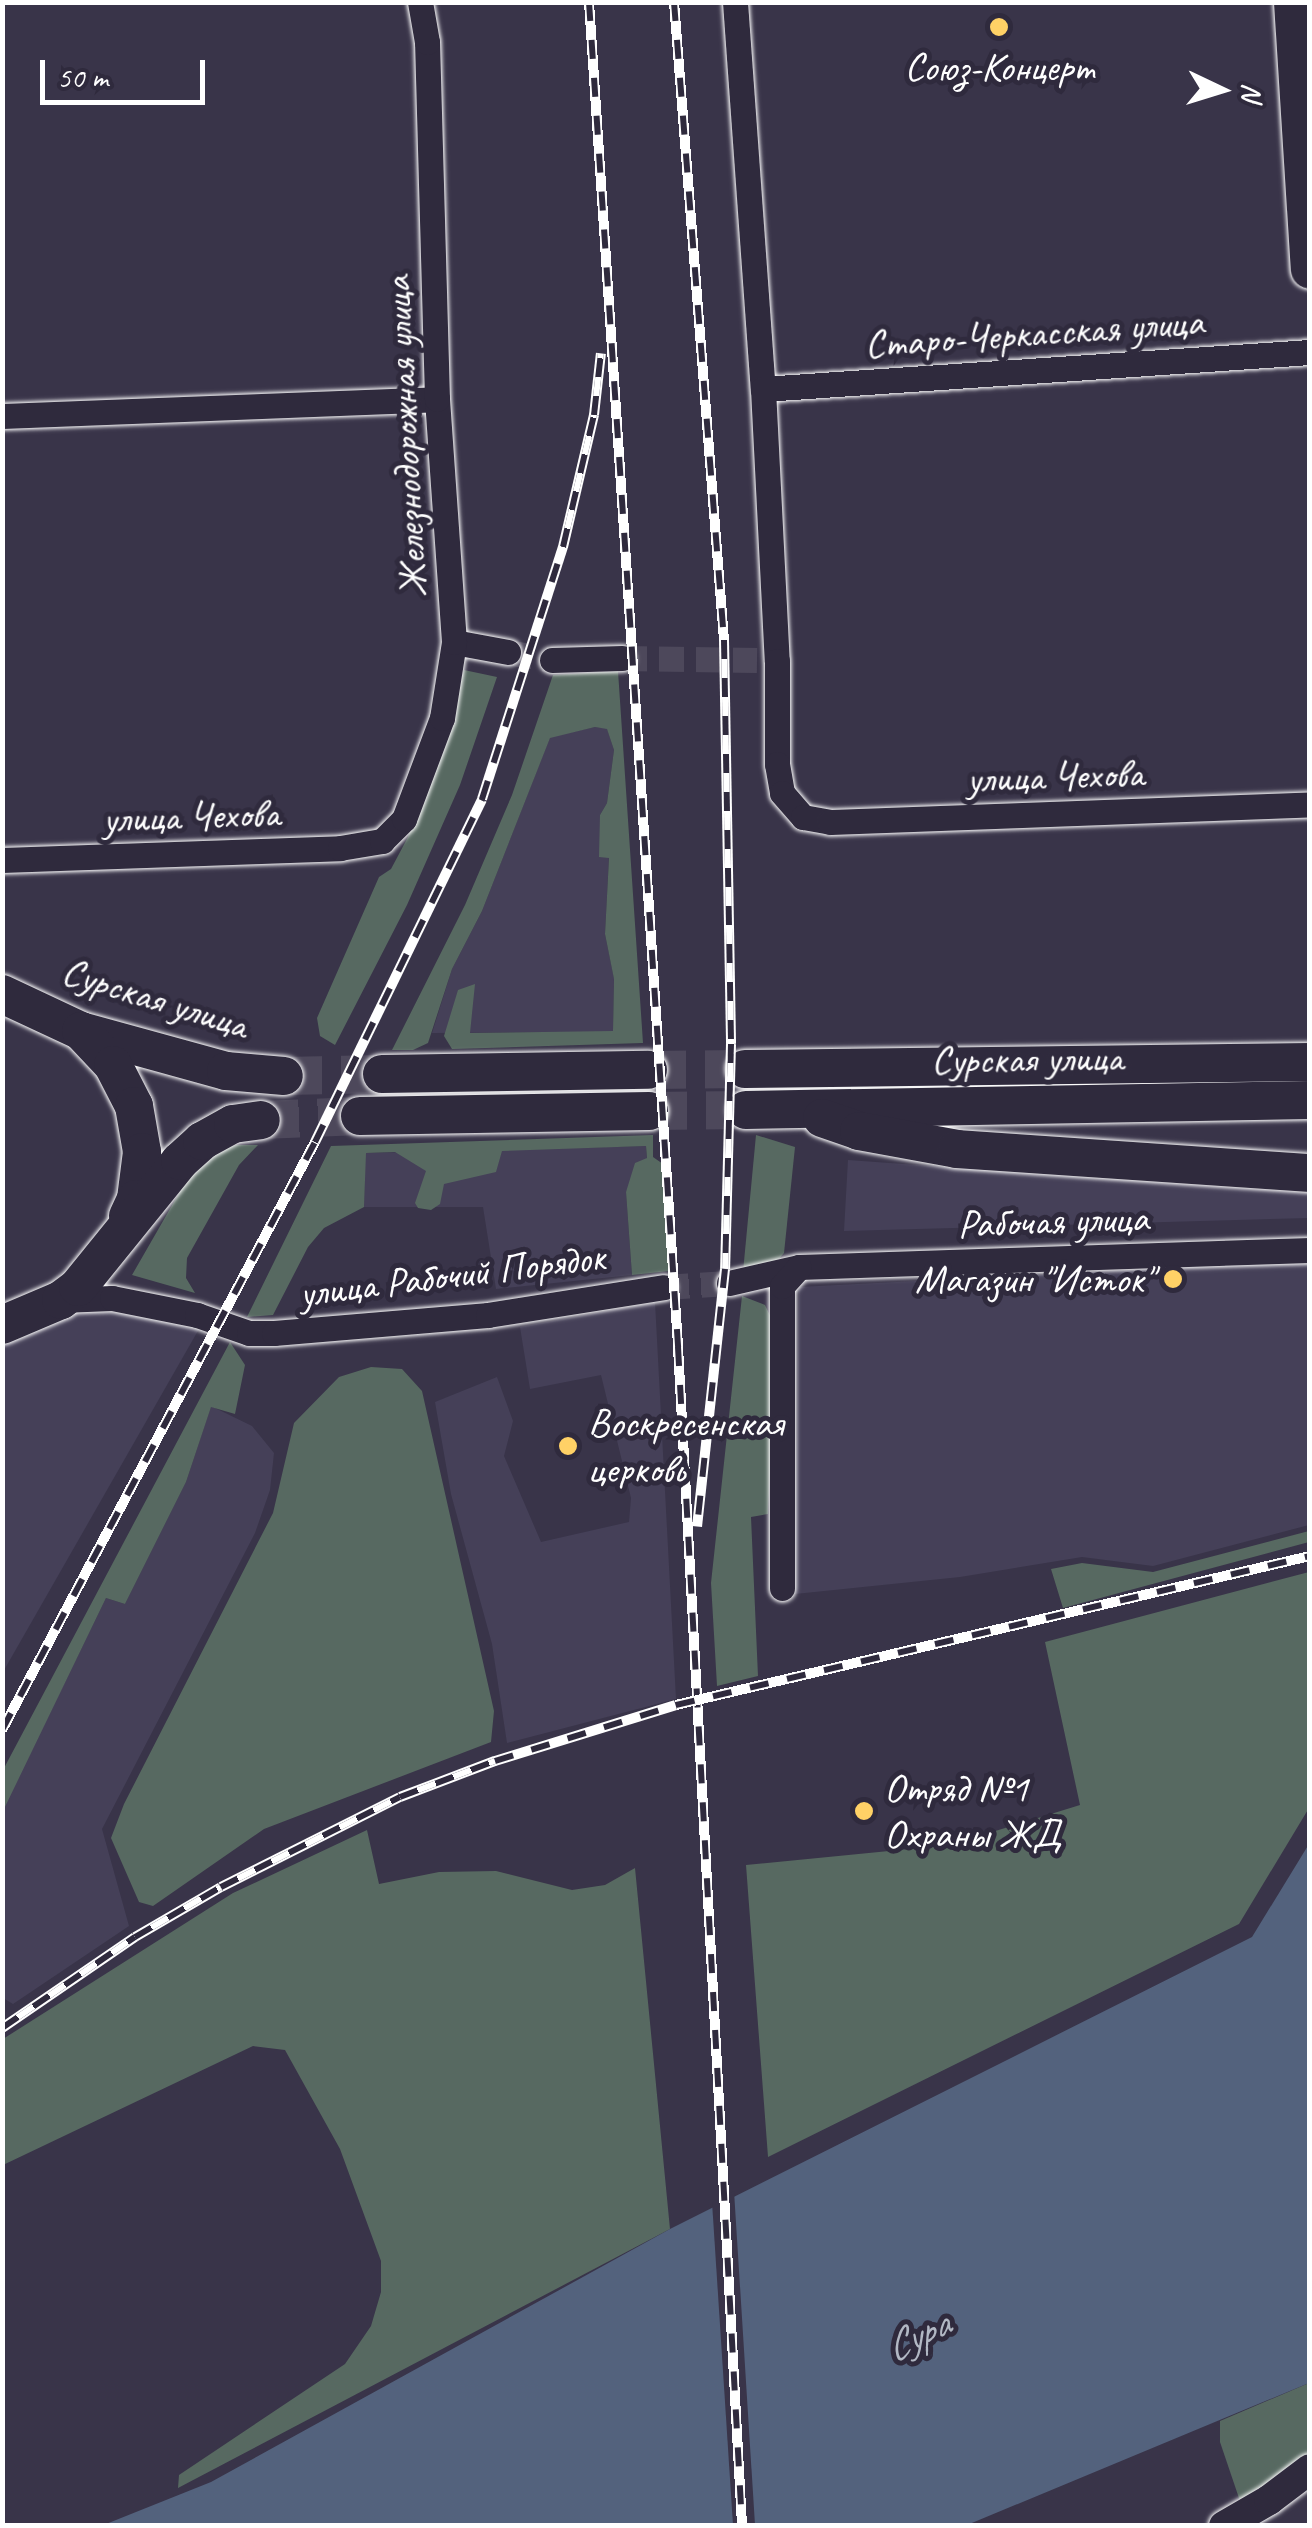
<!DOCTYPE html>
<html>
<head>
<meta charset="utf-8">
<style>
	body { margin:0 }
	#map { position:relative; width:1312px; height:2528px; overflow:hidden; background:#393449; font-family:Caveat,sans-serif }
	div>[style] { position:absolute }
	.built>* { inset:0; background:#454058 }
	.green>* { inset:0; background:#576961 }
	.water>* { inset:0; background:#53627d }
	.pier>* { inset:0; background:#393449 }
	.minor-tunnel>* { height:25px; margin-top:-12.5px; transform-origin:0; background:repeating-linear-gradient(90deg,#4d485b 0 25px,transparent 0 37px) }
	.primary-tunnel>* { height:38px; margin-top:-19px; transform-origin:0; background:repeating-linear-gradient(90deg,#4d485b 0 38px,transparent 0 57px) }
	.roads { filter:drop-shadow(0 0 2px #fff) drop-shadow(0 0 2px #fff) }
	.minor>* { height:25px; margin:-12.5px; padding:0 12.5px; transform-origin:12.5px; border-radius:12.5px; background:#2f2a3d }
	.tertiary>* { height:30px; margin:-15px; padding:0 15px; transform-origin:15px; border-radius:15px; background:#2f2a3d }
	.primary>* { height:38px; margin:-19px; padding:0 19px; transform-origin:19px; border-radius:19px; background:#2f2a3d }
	.rail>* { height:10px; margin-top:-5px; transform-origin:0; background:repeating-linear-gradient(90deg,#2f2a3d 0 19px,#fff 0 38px); box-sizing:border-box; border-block:2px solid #fff }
	.dots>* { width:28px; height:28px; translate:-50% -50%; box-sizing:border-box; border:5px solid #2f2a3d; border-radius:50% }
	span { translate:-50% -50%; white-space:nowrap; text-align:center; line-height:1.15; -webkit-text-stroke:10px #2f2a3d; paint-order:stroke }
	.poi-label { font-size:40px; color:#fff }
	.right { translate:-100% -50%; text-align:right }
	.left { translate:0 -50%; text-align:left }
	.street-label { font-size:40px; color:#fff }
	.water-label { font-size:42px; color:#b2b8c4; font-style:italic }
	.frame { position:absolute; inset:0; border:5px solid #fff; pointer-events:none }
	.north { position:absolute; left:1172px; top:40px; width:100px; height:100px; -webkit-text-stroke:8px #2f2a3d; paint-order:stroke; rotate:94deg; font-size:28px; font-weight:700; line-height:40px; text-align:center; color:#fff }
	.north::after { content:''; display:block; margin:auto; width:35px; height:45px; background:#fff; clip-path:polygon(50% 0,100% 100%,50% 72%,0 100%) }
	.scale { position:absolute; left:40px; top:60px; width:165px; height:45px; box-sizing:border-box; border:5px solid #fff; border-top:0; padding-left:12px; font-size:30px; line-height:35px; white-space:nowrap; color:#fff; -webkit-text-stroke:8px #2f2a3d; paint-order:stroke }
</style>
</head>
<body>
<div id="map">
	<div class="built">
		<div style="clip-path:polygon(595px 727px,607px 728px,614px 750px,607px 803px,600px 815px,600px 857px,609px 857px,605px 934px,614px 978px,613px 1032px,432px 1033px,452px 969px,482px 911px,550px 737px)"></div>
		<div style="clip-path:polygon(646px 1146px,647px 1158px,626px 1192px,632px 1275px,496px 1289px,483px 1207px,364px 1207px,365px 1153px)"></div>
		<div style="clip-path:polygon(848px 1160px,1309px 1193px,1309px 1218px,844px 1231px)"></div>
		<div style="clip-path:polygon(1309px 1261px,1309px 1525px,1153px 1566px,1082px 1557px,960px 1577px,795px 1594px,799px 1287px)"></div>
		<div style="clip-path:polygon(655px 1302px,676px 1699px,507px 1743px,492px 1644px,451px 1494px,435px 1402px,497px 1377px,513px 1421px,504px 1456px,541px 1542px,629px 1522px,631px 1498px,601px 1375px,530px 1389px,520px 1327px)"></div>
		<div style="clip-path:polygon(105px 1308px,182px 1319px,199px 1329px,3px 1672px,3px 1344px,70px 1311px)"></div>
		<div style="clip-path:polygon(211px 1406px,252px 1426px,274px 1453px,270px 1490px,255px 1533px,102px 1829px,129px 1926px,13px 2004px,3px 1998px,2px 1811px,106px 1598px,125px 1604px,186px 1482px)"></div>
	</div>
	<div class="green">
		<div style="clip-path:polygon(464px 670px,497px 677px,460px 785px,407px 905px,335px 1045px,320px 1036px,317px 1018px,379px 877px,391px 869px,408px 837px)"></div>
		<div style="clip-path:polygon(618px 671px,643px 1043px,452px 1049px,444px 1036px,458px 990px,475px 984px,470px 1033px,613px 1031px,614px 979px,605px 934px,609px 858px,599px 857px,600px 815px,607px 803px,614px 750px,607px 729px,595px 727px,550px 738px,482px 911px,452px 969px,428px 1043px,413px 1050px,392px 1050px,465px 905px,512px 795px,553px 675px)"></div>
		<div style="clip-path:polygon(653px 1135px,653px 1157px,663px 1164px,669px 1271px,632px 1275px,626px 1192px,635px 1163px,647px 1158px,646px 1146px,502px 1151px,496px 1172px,444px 1184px,440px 1204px,431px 1210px,418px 1208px,415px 1203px,426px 1171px,395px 1152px,366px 1153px,364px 1207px,324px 1228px,308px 1247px,273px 1315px,247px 1317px,331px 1146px)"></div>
		<div style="clip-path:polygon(756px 1135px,795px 1147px,784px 1253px,777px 1261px,743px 1272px)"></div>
		<div style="clip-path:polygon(236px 1145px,258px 1145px,239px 1165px,187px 1258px,186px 1278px,195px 1293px,132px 1275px,186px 1181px,222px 1149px)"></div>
		<div style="clip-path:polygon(742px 1296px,765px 1305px,777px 1330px,768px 1514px,751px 1517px,758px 1676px,717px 1686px,711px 1583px)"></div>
		<div style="clip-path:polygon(230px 1342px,245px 1365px,235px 1414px,211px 1407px,186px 1482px,125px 1604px,106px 1598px,3px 1811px,3px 1770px)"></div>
		<div style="clip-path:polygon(371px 1367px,402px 1369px,422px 1391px,494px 1711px,491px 1742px,264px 1829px,153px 1906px,139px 1902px,111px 1838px,124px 1804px,273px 1513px,294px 1423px,339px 1377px)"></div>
		<div style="clip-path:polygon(1309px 1531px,1309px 1542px,1063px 1608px,1051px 1569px,1082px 1563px,1153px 1572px)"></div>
		<div style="clip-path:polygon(1309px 1572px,1309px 1808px,1239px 1924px,768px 2157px,746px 1865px,950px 1845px,1080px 1805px,1045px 1642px)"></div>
		<div style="clip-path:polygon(367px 1830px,379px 1884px,439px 1872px,496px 1871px,572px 1890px,605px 1885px,635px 1868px,670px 2229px,178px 2488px,179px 2475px,345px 2364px,371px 2326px,381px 2292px,381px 2261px,340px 2149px,285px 2050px,253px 2046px,3px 2165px,3px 2039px,233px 1893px)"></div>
		<div style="clip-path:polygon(1309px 2383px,1309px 2456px,1241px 2504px,1220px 2442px,1220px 2421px)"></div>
	</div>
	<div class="water">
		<div style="clip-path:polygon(1309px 1844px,1309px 2383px,967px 2525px,101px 2526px,211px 2482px,670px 2229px,1252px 1937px)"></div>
	</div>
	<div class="pier">
		<div style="clip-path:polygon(734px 2191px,755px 2525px,733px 2525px,712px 2202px)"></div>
	</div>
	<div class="minor-tunnel">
		<div style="left:508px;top:652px;width:45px;rotate:10.3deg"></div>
		<div style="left:622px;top:658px;width:135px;rotate:0.8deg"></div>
		<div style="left:664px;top:1287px;width:65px;rotate:-3.5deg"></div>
	</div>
	<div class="primary-tunnel">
		<div style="left:648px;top:1070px;width:97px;rotate:-0.6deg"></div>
		<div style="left:284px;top:1076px;width:98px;rotate:-1.2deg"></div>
		<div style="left:649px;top:1111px;width:97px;rotate:-0.6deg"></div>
		<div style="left:261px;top:1120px;width:99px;rotate:-2.3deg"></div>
	</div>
	<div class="roads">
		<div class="minor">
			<div style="left:735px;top:2px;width:388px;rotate:85.9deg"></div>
			<div style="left:763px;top:389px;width:272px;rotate:87.1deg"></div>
			<div style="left:777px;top:661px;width:103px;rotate:90deg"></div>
			<div style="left:777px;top:764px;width:29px;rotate:80deg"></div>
			<div style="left:782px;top:793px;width:32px;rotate:49deg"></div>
			<div style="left:803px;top:817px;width:27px;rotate:10deg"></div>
			<div style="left:830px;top:822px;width:480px;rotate:-2.1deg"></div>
			<div style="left:763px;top:389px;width:548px;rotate:-3.87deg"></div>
			<div style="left:2px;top:416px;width:435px;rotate:-2.2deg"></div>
			<div style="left:454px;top:642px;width:55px;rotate:10.5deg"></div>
			<div style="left:552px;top:660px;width:70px;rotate:-1.6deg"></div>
			<div style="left:2px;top:860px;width:338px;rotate:-2deg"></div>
			<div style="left:340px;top:848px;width:43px;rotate:-9.5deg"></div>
			<div style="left:382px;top:841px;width:31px;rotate:-45deg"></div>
			<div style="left:404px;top:819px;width:108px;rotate:-69.4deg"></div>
			<div style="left:442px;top:718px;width:77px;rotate:-81deg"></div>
			<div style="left:454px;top:642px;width:244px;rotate:-94deg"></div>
			<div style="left:437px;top:399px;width:357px;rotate:-91.6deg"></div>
			<div style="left:427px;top:42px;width:41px;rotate:-99.9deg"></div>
			<div style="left:729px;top:1283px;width:72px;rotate:-12.9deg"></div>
			<div style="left:799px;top:1267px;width:511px;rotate:-1.91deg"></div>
			<div style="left:61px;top:1300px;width:51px;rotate:-2.2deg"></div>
			<div style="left:112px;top:1298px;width:87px;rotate:11.3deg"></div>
			<div style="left:197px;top:1315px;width:55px;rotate:19.1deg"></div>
			<div style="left:249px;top:1333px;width:25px"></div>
			<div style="left:274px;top:1333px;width:215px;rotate:-4.8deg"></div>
			<div style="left:488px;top:1315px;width:178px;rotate:-9deg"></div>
			<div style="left:782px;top:1588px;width:302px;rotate:-90deg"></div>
			<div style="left:782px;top:1286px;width:25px;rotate:-48deg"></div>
		</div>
		<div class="tertiary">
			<div style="left:1224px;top:2526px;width:52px;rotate:-30deg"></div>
			<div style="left:1269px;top:2500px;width:51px;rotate:-37.1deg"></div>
		</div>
		<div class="primary">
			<div style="left:1293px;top:2px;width:268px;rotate:86.4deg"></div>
			<div style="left:2px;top:994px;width:87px;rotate:25.1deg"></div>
			<div style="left:81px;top:1031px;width:150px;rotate:15.4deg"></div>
			<div style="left:226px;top:1071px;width:58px;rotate:4.9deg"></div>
			<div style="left:81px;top:1031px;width:47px;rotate:46.7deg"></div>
			<div style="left:113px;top:1065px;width:46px;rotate:62.9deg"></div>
			<div style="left:134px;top:1106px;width:47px;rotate:80.1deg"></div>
			<div style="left:142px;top:1152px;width:47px;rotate:97.3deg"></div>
			<div style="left:136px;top:1199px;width:19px;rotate:115deg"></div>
			<div style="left:745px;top:1069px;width:565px;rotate:-0.71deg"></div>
			<div style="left:382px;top:1074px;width:266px;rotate:-0.9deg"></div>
			<div style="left:746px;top:1110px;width:564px;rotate:-1.02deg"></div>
			<div style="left:360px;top:1116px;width:289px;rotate:-1deg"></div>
			<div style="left:822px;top:1118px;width:39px;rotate:19deg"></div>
			<div style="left:859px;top:1131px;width:100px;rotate:10.4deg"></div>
			<div style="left:957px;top:1149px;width:354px;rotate:3.9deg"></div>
			<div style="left:2px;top:1325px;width:64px;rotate:-23deg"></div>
			<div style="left:61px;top:1300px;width:21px;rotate:-37deg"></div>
			<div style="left:78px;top:1287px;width:162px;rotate:-51deg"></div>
			<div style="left:180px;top:1161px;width:30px;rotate:-42deg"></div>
			<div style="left:202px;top:1141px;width:35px;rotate:-29deg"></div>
			<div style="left:233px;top:1124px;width:28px;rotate:-8deg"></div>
		</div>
	</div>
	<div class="rail">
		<div style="left:589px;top:2px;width:1348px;rotate:86.21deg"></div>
		<div style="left:678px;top:1347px;width:1181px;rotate:86.89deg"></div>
		<div style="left:674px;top:2px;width:640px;rotate:85.52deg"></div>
		<div style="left:724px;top:640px;width:404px;rotate:89deg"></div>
		<div style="left:731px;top:1044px;width:225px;rotate:91.5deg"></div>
		<div style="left:725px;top:1269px;width:259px;rotate:96.2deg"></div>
		<div style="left:2px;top:1730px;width:666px;rotate:-61.97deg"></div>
		<div style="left:315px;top:1142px;width:381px;rotate:-64deg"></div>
		<div style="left:482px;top:799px;width:265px;rotate:-72.2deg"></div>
		<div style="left:563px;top:547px;width:136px;rotate:-76.8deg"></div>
		<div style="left:594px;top:415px;width:62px;rotate:-83.6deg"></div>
		<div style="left:2px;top:2028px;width:161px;rotate:-34.4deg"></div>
		<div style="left:135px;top:1937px;width:99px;rotate:-30.2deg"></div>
		<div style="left:221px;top:1887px;width:200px;rotate:-26.7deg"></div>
		<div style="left:400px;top:1797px;width:102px;rotate:-20.8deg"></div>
		<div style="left:495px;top:1761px;width:189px;rotate:-17.2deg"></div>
		<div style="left:676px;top:1705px;width:651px;rotate:-13.23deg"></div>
	</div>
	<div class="dots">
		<div style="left:999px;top:27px;background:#ffd166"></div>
		<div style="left:1173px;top:1279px;background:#ffd166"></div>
		<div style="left:568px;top:1446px;background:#ffd166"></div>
		<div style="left:864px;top:1811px;background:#ffd166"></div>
	</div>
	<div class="poi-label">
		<span style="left:999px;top:67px">Союз-Концерт</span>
		<span class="right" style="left:1153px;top:1279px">Магазин "Исток"</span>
		<span class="left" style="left:588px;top:1446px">Воскресенская<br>церковь</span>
		<span class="left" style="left:884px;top:1811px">Отряд №1<br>Охраны ЖД</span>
	</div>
	<div class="street-label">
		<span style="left:1034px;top:333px;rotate:-4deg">Старо-Черкасская улица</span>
		<span style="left:405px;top:437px;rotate:-93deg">Железнодорожная улица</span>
		<span style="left:1055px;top:776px;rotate:-2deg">улица Чехова</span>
		<span style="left:191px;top:816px;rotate:-2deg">улица Чехова</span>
		<span style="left:155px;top:998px;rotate:17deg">Сурская улица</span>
		<span style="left:1027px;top:1059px;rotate:-1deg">Сурская улица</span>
		<span style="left:1053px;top:1221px;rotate:-2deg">Рабочая улица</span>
		<span style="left:452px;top:1275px;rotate:-7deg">улица Рабочий Порядок</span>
	</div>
	<div class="water-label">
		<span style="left:917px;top:2336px;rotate:-26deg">Сура</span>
	</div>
	<div class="frame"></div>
	<div class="north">N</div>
	<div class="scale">50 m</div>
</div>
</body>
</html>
